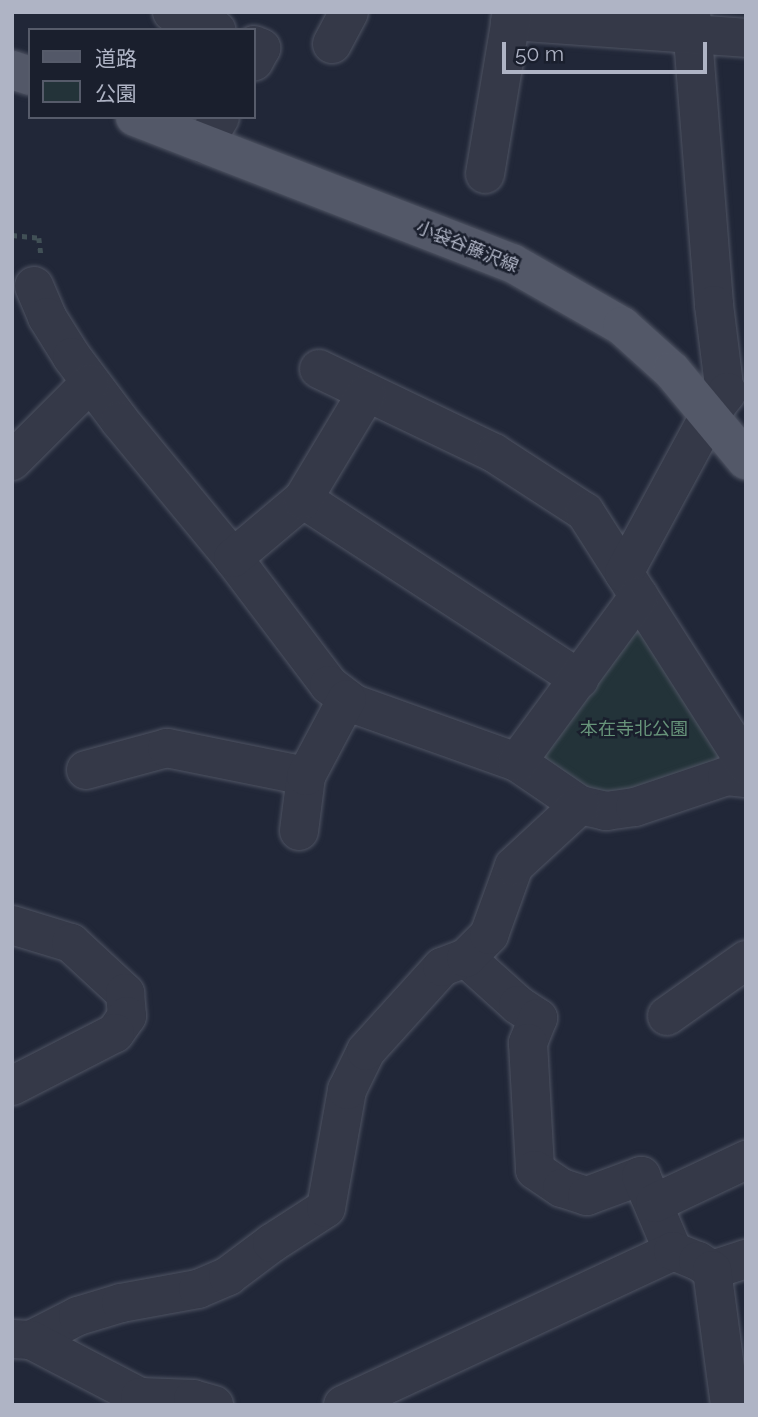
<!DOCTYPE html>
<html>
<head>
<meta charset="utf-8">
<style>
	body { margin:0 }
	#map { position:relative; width:758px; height:1417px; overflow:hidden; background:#212738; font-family:Raleway,"Noto Sans JP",sans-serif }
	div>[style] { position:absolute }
	.green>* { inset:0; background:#233339 }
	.path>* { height:4.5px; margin-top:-2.25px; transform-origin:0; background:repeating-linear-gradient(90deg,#415056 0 5px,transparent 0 10px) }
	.roads { filter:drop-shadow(0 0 2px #4f5463) drop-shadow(0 0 2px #4f5463) }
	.minor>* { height:38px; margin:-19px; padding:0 19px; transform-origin:19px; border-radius:19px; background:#353948 }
	.major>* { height:38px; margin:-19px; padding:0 19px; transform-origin:19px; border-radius:19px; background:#535868 }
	span { translate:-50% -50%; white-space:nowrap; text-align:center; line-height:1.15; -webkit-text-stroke:5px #1a1f2d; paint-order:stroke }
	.street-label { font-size:18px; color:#afb4c5 }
	.park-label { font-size:18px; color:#67947a }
	.frame { position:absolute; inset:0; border:14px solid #afb4c5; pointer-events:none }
	.legend { position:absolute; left:28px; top:28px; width:228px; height:91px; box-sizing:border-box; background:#1a1f2d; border:2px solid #565b6a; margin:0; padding:9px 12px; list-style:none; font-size:21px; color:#afb4c5 }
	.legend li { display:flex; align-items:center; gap:14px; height:35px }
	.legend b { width:35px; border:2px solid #565b6a }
	.scale { position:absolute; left:502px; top:42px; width:205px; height:32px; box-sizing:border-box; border:4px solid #afb4c5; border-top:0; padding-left:9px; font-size:21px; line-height:24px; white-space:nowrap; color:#afb4c5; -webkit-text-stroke:5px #1a1f2d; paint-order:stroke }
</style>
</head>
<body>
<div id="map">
	<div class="green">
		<div style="clip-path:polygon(641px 627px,734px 772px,601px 796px,535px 755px)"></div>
	</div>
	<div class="path">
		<div style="left:12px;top:235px;width:27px;rotate:6deg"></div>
		<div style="left:39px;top:238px;width:17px;rotate:83deg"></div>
	</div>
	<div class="roads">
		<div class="minor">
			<div style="left:172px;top:12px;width:48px;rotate:22.2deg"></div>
			<div style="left:691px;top:12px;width:294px;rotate:85.5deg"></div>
			<div style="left:714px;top:305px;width:89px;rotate:82.9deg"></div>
			<div style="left:510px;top:21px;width:237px;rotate:4.1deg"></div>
			<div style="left:332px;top:44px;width:36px;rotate:-62deg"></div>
			<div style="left:254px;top:45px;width:8px;rotate:23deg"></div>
			<div style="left:261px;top:48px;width:15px;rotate:118deg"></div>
			<div style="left:204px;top:144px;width:31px;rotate:-59deg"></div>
			<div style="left:485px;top:174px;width:164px;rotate:-80.5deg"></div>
			<div style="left:34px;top:286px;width:34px;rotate:67deg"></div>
			<div style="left:47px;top:317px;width:47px;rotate:58deg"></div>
			<div style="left:72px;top:357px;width:80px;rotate:53.1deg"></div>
			<div style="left:120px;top:421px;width:178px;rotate:50.5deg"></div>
			<div style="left:233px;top:558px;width:159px;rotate:52.9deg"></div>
			<div style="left:329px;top:685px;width:31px;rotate:37deg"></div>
			<div style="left:354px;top:704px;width:173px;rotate:19.6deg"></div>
			<div style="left:517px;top:762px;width:76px;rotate:34.3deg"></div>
			<div style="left:580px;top:805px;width:27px;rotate:13deg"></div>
			<div style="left:606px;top:811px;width:29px;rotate:-8deg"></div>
			<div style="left:635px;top:807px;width:97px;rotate:-18.6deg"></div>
			<div style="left:727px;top:776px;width:19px;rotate:6deg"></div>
			<div style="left:319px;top:369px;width:194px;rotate:25.6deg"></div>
			<div style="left:494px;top:453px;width:108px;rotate:33deg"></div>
			<div style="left:585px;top:512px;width:299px;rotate:57.4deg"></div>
			<div style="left:12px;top:461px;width:110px;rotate:-45deg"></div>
			<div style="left:303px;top:499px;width:330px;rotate:33.1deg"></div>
			<div style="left:233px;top:558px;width:92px;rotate:-40.1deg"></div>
			<div style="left:303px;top:499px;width:122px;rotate:-59deg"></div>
			<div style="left:624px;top:573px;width:181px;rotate:-61.6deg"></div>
			<div style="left:710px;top:414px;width:28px;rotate:-52deg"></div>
			<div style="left:517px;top:762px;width:206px;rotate:-53.7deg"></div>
			<div style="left:86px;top:770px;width:84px;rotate:-15.2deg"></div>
			<div style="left:167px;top:748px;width:142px;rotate:11.4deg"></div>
			<div style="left:299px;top:831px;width:55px;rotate:-82.7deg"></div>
			<div style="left:306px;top:776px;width:87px;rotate:-62deg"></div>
			<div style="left:12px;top:925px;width:62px;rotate:17deg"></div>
			<div style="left:71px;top:943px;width:74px;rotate:42.8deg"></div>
			<div style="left:125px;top:993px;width:23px;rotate:85deg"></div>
			<div style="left:127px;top:1016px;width:21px;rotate:125deg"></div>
			<div style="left:115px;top:1033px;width:116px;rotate:152.8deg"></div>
			<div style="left:466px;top:958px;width:70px;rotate:42.1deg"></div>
			<div style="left:518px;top:1005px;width:24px;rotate:33deg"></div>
			<div style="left:538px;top:1018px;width:27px;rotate:112deg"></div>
			<div style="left:528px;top:1043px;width:127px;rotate:86.8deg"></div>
			<div style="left:535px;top:1170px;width:32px;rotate:34deg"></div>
			<div style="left:562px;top:1188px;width:26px;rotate:18deg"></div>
			<div style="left:587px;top:1196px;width:58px;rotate:-20.3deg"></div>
			<div style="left:641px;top:1176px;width:82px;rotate:66.9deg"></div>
			<div style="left:667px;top:1016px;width:97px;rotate:-35.3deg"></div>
			<div style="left:655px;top:1203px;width:101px;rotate:-25.3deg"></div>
			<div style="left:712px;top:1270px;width:36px;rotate:-18deg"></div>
			<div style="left:12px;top:1339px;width:19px;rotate:3deg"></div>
			<div style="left:31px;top:1340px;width:53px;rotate:-27.1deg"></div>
			<div style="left:78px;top:1316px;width:45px;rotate:-16.8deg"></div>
			<div style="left:121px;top:1303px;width:78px;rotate:-10.3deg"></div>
			<div style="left:198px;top:1289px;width:33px;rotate:-23deg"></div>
			<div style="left:228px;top:1276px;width:55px;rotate:-36.9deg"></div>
			<div style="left:272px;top:1243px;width:64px;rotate:-32.9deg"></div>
			<div style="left:326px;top:1208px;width:120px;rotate:-79.9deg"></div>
			<div style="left:347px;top:1090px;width:43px;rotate:-64deg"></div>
			<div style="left:366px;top:1051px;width:113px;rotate:-47.9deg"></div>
			<div style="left:442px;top:967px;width:26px;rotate:-21deg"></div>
			<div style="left:466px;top:958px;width:33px;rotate:-45deg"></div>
			<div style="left:489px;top:935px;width:73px;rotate:-70.1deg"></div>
			<div style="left:514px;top:866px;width:90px;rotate:-42.7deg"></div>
			<div style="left:31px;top:1340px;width:123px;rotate:27.6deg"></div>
			<div style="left:140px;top:1397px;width:53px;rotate:2.2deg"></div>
			<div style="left:193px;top:1399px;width:22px;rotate:16deg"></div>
			<div style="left:343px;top:1405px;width:364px;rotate:-25deg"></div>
			<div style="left:673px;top:1251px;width:27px;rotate:22deg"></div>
			<div style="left:698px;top:1261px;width:17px;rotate:33deg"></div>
			<div style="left:712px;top:1270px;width:136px;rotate:82.4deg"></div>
		</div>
		<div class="major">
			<div style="left:12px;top:70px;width:19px;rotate:18deg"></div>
			<div style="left:135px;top:117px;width:404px;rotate:21.2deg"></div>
			<div style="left:512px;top:263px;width:127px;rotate:29.8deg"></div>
			<div style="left:622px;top:326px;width:67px;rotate:42deg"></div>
			<div style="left:672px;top:371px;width:116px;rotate:50.3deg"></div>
		</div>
	</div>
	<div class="street-label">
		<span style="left:467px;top:247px;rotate:22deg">小袋谷藤沢線</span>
	</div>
	<div class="park-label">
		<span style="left:634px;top:729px">本在寺北公園</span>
	</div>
	<div class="frame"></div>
	<ul class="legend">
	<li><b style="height:9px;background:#535868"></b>道路</li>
	<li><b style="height:19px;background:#233339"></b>公園</li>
	</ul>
	<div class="scale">50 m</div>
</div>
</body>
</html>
